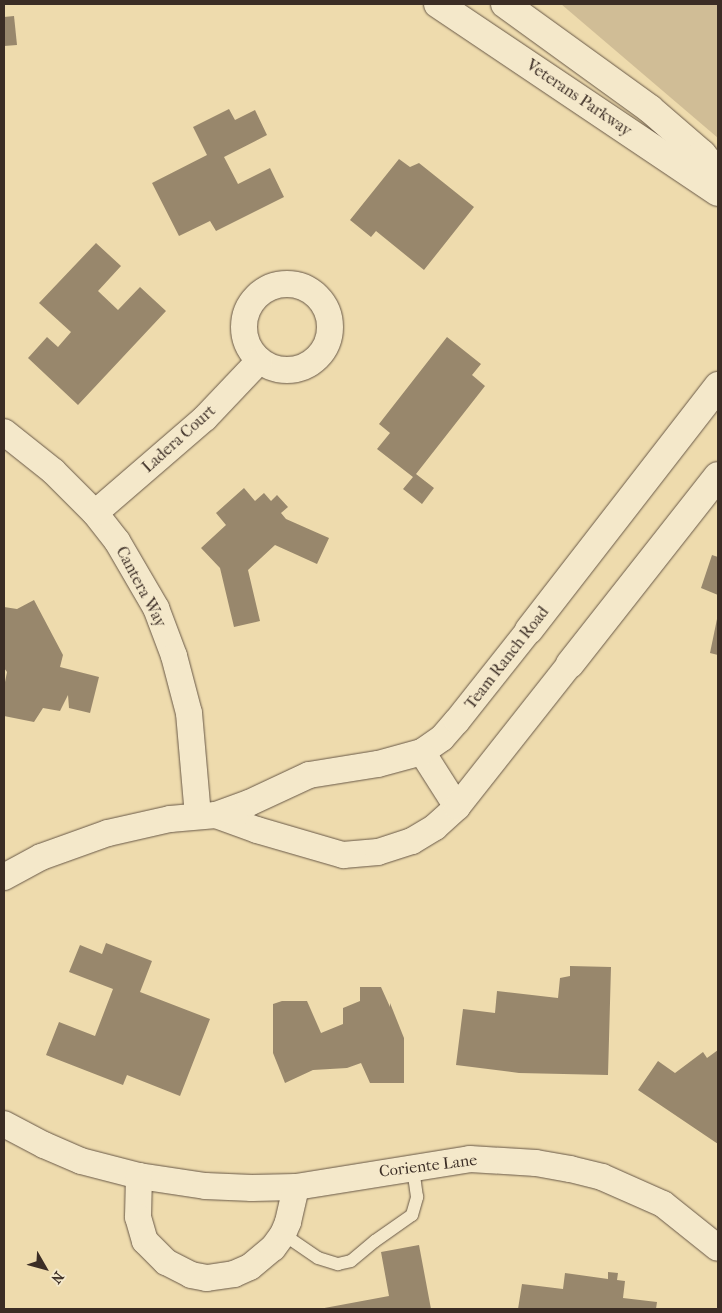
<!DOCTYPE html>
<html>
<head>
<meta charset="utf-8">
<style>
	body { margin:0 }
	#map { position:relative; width:722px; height:1313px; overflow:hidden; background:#eedbad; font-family:"IM FELL French Canon",serif }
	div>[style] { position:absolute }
	.green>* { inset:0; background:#d0bd96 }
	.building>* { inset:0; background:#98876c }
	.roads { filter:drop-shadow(0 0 1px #685847) drop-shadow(0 0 1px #685847) }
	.lane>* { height:12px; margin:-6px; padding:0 6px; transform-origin:6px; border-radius:6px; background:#f4e8ca }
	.street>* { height:26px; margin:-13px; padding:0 13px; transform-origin:13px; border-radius:13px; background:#f4e8ca }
	.street>.ring { margin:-13px; padding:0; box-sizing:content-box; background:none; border:26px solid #f4e8ca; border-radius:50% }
	.secondary>* { height:28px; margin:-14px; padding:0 14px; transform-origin:14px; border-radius:14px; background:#f4e8ca }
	span { translate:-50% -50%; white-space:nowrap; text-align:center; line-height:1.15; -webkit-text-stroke:4px #f4e8ca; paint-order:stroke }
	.street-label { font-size:16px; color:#3b2d25 }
	.frame { position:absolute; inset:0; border:5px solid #3b2d25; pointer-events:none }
	.north { position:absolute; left:20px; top:1243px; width:50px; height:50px; -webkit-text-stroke:4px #f4e8ca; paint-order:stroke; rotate:128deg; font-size:14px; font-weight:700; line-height:20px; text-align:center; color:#3b2d25 }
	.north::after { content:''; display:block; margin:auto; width:18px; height:22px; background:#3b2d25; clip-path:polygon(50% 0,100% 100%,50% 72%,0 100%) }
</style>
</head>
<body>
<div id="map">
	<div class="green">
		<div style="clip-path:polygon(561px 4px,718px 4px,718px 138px)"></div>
	</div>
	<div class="building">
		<div style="clip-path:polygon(14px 16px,17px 45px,4px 46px,4px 17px)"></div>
		<div style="clip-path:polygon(229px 109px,235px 120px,255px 110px,267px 135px,224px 157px,238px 184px,270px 168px,284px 197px,216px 231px,210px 221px,179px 236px,152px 183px,207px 155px,193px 127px)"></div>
		<div style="clip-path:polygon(399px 159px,410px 167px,419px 163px,474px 207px,424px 270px,376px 231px,371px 237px,350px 220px)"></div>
		<div style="clip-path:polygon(96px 243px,121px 266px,98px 291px,118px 310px,140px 287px,166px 311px,78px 405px,28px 358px,47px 337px,58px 347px,71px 332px,39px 303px)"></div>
		<div style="clip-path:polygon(447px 337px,481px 364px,472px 375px,485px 386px,416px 474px,434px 488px,422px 504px,403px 489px,413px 477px,377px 449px,390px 433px,379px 424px)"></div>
		<div style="clip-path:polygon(244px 488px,255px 501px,264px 493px,271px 501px,277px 495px,288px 507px,281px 513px,286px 519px,329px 538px,317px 564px,275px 545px,248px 570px,260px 621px,234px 627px,220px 568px,201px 548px,226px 525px,216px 513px)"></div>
		<div style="clip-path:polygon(712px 555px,718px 557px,718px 595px,701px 588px)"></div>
		<div style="clip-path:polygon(34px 600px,63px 655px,60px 667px,99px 677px,90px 713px,69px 708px,68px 695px,60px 711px,43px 708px,34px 722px,4px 716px,4px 687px,7px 672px,4px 668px,4px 607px,17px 609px)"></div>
		<div style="clip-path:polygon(717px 619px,718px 619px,718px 655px,710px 653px)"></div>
		<div style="clip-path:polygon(106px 943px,152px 961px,140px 992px,210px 1019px,180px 1096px,127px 1075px,123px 1085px,46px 1055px,59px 1022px,95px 1036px,113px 989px,69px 972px,80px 945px,102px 954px)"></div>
		<div style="clip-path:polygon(570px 966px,611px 967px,608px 1075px,519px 1073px,456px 1065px,463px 1009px,495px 1013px,497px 991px,558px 998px,560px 978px,570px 976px)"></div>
		<div style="clip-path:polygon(360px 987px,381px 987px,390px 1007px,390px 1003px,404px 1038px,404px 1083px,370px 1083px,361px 1063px,347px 1068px,313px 1070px,285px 1083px,273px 1053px,273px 1004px,282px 1001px,307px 1001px,321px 1033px,343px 1024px,343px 1008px,360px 1001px)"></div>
		<div style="clip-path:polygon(718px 1050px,718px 1144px,638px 1090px,658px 1061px,675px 1073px,703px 1052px,707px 1058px)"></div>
		<div style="clip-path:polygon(419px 1245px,431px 1309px,319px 1309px,389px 1296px,381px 1252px)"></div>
		<div style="clip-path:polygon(608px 1272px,618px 1273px,617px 1280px,625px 1281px,623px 1298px,657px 1302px,656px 1309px,518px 1309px,522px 1284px,563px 1289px,565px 1273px,608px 1279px)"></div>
	</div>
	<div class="roads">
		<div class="lane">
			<div style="left:283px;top:1234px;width:42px;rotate:34.4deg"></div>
			<div style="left:318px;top:1258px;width:21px;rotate:17deg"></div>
			<div style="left:338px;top:1264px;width:13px;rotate:-13deg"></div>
			<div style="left:351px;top:1261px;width:31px;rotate:-40deg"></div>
			<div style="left:375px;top:1241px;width:45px;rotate:-35.1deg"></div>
			<div style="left:412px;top:1215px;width:19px;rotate:-74deg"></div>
			<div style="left:417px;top:1197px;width:30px;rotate:-98deg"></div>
		</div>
		<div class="street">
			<div class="ring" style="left:244px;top:284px;width:60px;height:60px"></div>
			<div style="left:4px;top:432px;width:63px;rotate:38.5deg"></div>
			<div style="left:53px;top:471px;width:59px;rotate:45deg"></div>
			<div style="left:95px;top:513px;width:36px;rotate:52deg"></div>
			<div style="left:117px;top:541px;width:78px;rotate:59.8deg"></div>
			<div style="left:156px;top:608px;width:51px;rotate:69.4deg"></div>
			<div style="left:174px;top:656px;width:59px;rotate:75.3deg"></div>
			<div style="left:189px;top:713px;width:103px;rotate:85deg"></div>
			<div style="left:95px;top:513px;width:145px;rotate:-40.8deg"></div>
			<div style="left:205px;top:418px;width:79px;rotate:-46.5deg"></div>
			<div style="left:422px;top:752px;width:65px;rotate:57.5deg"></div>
			<div style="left:216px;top:815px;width:44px;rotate:20.1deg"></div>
			<div style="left:257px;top:830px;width:90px;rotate:16.2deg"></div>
			<div style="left:343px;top:855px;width:35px;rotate:-5deg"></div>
			<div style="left:378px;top:852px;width:36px;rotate:-18deg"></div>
			<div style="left:412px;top:841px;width:27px;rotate:-31deg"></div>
			<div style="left:435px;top:827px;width:30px;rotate:-42deg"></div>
			<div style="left:457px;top:807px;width:182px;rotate:-51.7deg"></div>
			<div style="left:4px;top:877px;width:42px;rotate:-28.4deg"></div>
			<div style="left:41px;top:857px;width:71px;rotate:-19.7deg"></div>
			<div style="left:108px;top:833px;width:64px;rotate:-12.7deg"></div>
			<div style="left:170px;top:819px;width:46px;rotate:-5deg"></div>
			<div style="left:216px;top:815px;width:35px;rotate:-20deg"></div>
			<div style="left:249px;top:803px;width:66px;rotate:-25deg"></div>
			<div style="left:309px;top:775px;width:70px;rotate:-9.1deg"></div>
			<div style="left:378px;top:764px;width:46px;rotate:-15.3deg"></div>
			<div style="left:422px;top:752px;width:24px;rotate:-35deg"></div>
			<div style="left:442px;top:738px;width:23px;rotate:-49deg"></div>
			<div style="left:457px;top:721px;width:116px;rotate:-51.6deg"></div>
			<div style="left:4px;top:1124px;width:45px;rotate:27.7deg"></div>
			<div style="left:44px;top:1145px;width:40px;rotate:23.4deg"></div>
			<div style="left:81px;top:1161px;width:60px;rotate:14.5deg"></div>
			<div style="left:139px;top:1176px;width:67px;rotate:8.6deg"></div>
			<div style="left:205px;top:1186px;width:47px;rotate:2.4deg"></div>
			<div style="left:252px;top:1188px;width:44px;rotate:-1.3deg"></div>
			<div style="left:296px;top:1187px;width:176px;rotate:-9.1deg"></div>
			<div style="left:470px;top:1159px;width:66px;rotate:3.5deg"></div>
			<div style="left:536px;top:1163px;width:35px;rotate:10deg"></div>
			<div style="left:570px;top:1169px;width:33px;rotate:14deg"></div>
			<div style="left:602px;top:1177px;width:67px;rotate:23.9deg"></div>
			<div style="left:663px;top:1204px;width:70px;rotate:38.7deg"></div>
			<div style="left:139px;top:1176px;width:41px;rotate:91.4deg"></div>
			<div style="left:138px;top:1217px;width:25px;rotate:74deg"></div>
			<div style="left:145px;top:1241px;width:30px;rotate:45deg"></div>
			<div style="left:166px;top:1262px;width:28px;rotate:27deg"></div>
			<div style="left:191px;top:1275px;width:16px;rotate:11deg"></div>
			<div style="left:207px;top:1278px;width:27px;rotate:-8deg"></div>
			<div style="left:234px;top:1274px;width:17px;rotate:-24deg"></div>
			<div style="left:250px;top:1267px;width:30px;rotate:-40deg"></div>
			<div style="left:273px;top:1248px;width:17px;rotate:-54deg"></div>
			<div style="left:283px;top:1234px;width:13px;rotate:-67deg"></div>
			<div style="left:288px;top:1222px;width:36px;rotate:-77deg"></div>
		</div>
		<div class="secondary">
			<div style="left:438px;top:4px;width:337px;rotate:33.9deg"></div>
			<div style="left:505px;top:4px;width:179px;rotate:35.9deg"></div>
			<div style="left:650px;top:109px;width:69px;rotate:40.9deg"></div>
			<div style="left:702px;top:154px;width:25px;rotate:50deg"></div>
			<div style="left:529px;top:630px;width:309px;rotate:-52.2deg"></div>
			<div style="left:570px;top:664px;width:239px;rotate:-51.8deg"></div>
		</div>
	</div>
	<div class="street-label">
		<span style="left:579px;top:98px;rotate:34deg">Veterans Parkway</span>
		<span style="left:179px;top:439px;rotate:-42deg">Ladera Court</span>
		<span style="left:141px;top:587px;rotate:62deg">Cantera Way</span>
		<span style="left:507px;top:658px;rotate:-52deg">Team Ranch Road</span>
		<span style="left:428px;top:1166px;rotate:-7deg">Coriente Lane</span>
	</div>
	<div class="frame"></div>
	<div class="north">N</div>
</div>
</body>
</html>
